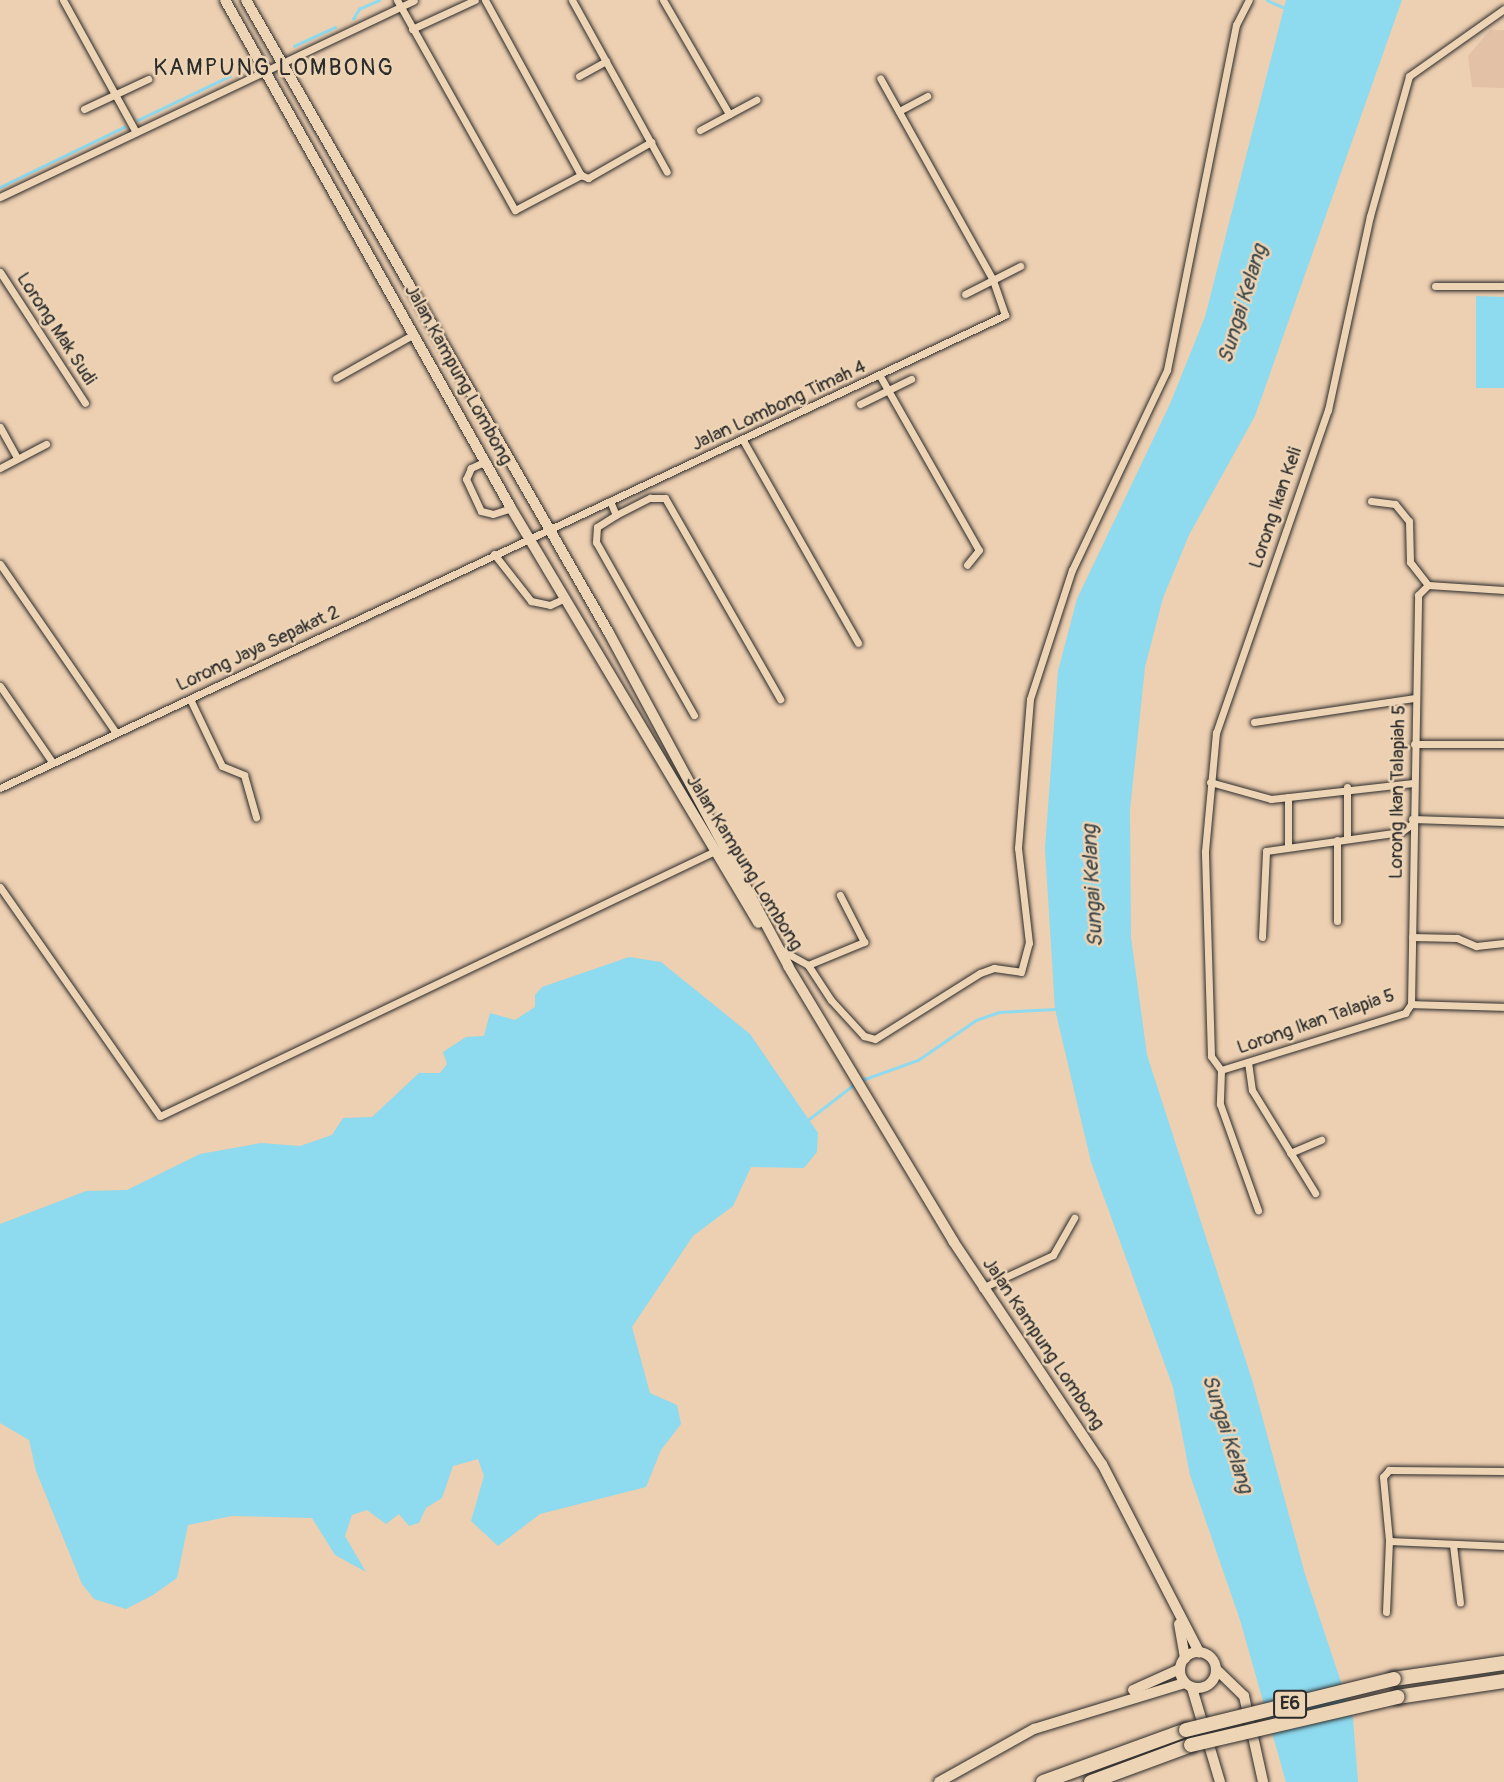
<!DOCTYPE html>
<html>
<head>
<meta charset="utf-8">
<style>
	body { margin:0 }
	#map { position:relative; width:1504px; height:1782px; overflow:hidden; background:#edcfb1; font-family:Pangolin,sans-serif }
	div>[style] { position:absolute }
	.built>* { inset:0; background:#e2c1a6 }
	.water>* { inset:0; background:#8edaee }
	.stream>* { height:2.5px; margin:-1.25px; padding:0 1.25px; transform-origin:1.25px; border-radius:1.25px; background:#8edaee }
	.roads { filter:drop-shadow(0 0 2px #2b2b2b) drop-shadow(0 0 2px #2b2b2b) }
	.street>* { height:7px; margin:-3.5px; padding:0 3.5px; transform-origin:3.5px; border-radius:3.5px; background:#edd4b5 }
	.secondary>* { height:10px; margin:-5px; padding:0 5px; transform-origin:5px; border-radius:5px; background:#edd4b5 }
	.secondary>.ring { margin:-5px; padding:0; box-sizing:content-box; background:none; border:10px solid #edd4b5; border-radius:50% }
	.highway>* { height:14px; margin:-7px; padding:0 7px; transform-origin:7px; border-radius:7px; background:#edd4b5 }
	.bridges { filter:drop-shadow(0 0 2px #2b2b2b) drop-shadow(0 0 2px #2b2b2b) }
	.highway-bridge>* { height:14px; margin:-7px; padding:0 7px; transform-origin:7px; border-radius:7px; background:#edd4b5 }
	span { translate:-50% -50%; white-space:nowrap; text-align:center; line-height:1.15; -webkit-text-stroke:5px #edd4b5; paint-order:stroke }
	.shield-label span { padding:2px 5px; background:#edd4b5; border:2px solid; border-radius:5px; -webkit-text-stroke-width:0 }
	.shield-label { font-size:18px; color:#2b2b2b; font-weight:700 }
	.street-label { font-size:19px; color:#2b2b2b }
	.water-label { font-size:21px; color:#3a4548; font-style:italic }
	.quarter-label { font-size:23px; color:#2b2b2b; letter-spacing:2px }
</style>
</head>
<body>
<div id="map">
	<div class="built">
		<div style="clip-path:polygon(1490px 30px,1504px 30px,1504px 88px,1472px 87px,1468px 56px)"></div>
	</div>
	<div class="water">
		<div style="clip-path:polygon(1286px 0,1402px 0,1255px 416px,1189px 535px,1163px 598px,1145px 667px,1130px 810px,1131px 937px,1147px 1055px,1253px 1383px,1305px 1574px,1353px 1718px,1358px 1782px,1286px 1782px,1240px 1620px,1190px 1475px,1173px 1387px,1091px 1162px,1055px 1009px,1045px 848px,1058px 671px,1077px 599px,1170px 404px,1205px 317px)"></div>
		<div style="clip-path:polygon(1476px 296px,1504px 297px,1504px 388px,1476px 388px)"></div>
		<div style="clip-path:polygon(629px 957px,661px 962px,750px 1034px,818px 1133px,817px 1152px,804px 1168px,751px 1167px,733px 1206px,693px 1236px,632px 1327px,650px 1393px,677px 1405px,681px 1424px,661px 1450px,646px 1487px,540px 1514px,498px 1546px,471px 1521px,484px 1476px,478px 1459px,453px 1466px,442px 1498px,426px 1508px,419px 1523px,409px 1526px,399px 1514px,386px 1524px,367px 1510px,352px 1515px,345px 1536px,366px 1572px,335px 1555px,312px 1518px,232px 1516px,188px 1525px,177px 1578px,153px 1595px,126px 1609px,94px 1599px,82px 1584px,36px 1471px,29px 1440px,0 1423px,0 1224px,86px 1191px,127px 1190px,200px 1154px,261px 1143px,300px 1146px,332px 1135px,343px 1118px,372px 1117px,419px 1073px,440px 1073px,447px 1064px,443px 1052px,466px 1037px,484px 1036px,490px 1013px,515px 1020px,535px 1007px,535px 995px,542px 987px)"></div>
	</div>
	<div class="stream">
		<div style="left:1267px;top:0;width:17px;rotate:24deg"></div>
		<div style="left:353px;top:19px;width:12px;rotate:-59deg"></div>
		<div style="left:359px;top:9px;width:22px;rotate:-24deg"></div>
		<div style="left:294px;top:46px;width:45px;rotate:-24.9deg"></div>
		<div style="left:138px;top:120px;width:102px;rotate:-25.6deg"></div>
		<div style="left:0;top:187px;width:138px;rotate:-25.8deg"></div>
		<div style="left:862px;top:1080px;width:59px;rotate:-19.7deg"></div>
		<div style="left:918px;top:1060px;width:70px;rotate:-34.6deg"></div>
		<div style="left:976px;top:1020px;width:24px;rotate:-19deg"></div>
		<div style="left:999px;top:1012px;width:56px;rotate:-3.1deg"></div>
		<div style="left:809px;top:1119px;width:59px;rotate:-37.5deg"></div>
	</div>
	<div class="roads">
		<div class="street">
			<div style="left:63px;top:0;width:151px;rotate:61.1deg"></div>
			<div style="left:397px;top:0;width:241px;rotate:60.7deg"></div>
			<div style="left:515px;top:210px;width:75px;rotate:-27.9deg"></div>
			<div style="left:485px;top:0;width:200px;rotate:61.3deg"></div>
			<div style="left:572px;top:0;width:196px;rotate:61.1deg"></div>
			<div style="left:663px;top:0;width:132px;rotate:59.9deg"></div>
			<div style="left:412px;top:29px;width:69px;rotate:-24.7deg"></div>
			<div style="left:579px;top:76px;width:31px;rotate:-29deg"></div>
			<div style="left:84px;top:109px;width:71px;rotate:-25.1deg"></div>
			<div style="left:899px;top:111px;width:32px;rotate:-28deg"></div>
			<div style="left:700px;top:130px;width:64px;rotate:-28.2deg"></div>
			<div style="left:581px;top:175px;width:8px;rotate:23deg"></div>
			<div style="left:588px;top:178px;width:73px;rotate:-29.7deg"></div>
			<div style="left:0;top:197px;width:458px;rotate:-25.4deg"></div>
			<div style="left:0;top:272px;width:156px;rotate:57deg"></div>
			<div style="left:1435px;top:286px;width:69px"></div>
			<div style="left:965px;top:294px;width:62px;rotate:-27deg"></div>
			<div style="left:880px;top:376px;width:200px;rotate:60.4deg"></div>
			<div style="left:979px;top:550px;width:19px;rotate:129deg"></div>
			<div style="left:336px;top:378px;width:90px;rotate:-29.4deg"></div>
			<div style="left:860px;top:404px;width:57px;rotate:-26.1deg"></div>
			<div style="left:0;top:427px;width:35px;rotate:61deg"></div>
			<div style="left:744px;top:442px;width:231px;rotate:60.4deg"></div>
			<div style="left:486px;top:461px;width:17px;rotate:155deg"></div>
			<div style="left:471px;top:468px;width:12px;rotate:114deg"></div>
			<div style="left:466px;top:479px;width:35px;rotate:65deg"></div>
			<div style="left:481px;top:511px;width:12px;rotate:14deg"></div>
			<div style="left:493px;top:514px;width:19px;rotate:-18deg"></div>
			<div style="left:0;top:468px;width:52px;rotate:-27.6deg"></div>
			<div style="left:610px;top:501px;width:15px;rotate:67deg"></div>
			<div style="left:616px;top:515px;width:22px;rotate:148deg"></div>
			<div style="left:597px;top:527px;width:15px;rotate:94deg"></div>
			<div style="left:596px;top:542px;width:199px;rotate:60.5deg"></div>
			<div style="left:1371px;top:501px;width:24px;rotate:7deg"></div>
			<div style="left:1395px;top:504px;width:22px;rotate:51deg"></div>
			<div style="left:1409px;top:521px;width:41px;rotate:88.6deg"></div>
			<div style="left:1410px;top:562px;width:29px;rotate:52deg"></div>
			<div style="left:1428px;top:585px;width:76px;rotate:3.8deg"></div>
			<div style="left:616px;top:515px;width:38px;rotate:-27deg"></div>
			<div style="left:650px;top:498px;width:15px"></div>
			<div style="left:665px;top:498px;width:232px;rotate:60.2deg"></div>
			<div style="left:494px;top:554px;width:60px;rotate:51.8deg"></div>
			<div style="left:531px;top:601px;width:19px;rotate:12deg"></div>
			<div style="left:550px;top:605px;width:17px;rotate:-25deg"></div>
			<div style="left:0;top:564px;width:205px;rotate:55.5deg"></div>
			<div style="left:0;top:686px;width:93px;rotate:55.5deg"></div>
			<div style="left:190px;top:699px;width:74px;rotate:64.5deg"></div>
			<div style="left:222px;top:766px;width:24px;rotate:22deg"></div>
			<div style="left:244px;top:775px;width:44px;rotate:74.1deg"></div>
			<div style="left:1254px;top:722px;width:163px;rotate:-8.5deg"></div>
			<div style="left:1414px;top:744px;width:90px"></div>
			<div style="left:1210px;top:782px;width:63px;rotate:15.6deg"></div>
			<div style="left:1271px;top:799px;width:143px;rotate:-6.4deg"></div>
			<div style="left:0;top:788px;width:1111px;rotate:-25.2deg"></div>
			<div style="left:1005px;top:315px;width:37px;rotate:-109deg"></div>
			<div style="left:993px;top:280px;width:231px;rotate:-119.2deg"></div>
			<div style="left:1412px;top:819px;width:92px;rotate:1.9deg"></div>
			<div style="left:1347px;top:839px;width:52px;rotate:-90deg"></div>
			<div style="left:1288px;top:846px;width:49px;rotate:-90deg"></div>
			<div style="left:0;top:887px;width:279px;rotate:55.1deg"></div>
			<div style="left:160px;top:1116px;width:617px;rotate:-25.53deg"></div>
			<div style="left:1337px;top:921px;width:81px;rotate:-90deg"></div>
			<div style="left:1262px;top:937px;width:86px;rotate:-87.3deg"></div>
			<div style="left:1266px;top:851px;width:136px;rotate:-8deg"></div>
			<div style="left:1401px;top:832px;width:14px;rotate:-36deg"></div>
			<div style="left:1412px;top:937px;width:45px;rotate:1.3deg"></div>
			<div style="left:1457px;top:938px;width:21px;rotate:23deg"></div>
			<div style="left:1476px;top:946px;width:28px;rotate:-6deg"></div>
			<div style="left:781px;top:950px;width:31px;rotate:29deg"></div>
			<div style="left:808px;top:965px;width:61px;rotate:-22.3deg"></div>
			<div style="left:864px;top:942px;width:53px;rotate:-117.1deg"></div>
			<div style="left:808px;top:965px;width:42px;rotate:56.7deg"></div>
			<div style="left:831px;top:1000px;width:49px;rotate:47.5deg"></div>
			<div style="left:864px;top:1036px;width:11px;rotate:15deg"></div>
			<div style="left:875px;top:1039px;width:124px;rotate:-32.2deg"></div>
			<div style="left:980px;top:973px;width:15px;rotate:-20deg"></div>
			<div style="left:994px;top:968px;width:27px;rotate:8deg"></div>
			<div style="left:1021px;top:972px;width:30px;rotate:-75deg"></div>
			<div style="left:1029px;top:943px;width:96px;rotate:-96.6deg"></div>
			<div style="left:1018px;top:848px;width:149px;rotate:-85.4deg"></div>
			<div style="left:1030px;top:699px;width:136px;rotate:-72deg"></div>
			<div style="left:1072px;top:570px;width:221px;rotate:-64.6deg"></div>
			<div style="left:1167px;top:370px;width:352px;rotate:-78.7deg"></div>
			<div style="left:1236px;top:25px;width:28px;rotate:-63deg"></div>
			<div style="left:1411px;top:1004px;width:93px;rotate:1.8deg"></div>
			<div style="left:1248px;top:1062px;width:28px;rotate:82deg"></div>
			<div style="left:1252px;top:1090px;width:121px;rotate:58.5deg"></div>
			<div style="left:1221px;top:1070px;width:17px;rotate:-126deg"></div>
			<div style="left:1211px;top:1056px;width:205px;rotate:-91.7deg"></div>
			<div style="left:1205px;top:851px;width:119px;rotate:-84.7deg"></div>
			<div style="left:1216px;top:733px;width:342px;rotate:-70.9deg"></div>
			<div style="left:1328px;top:410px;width:198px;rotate:-77.8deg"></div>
			<div style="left:1370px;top:216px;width:145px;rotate:-74.4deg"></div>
			<div style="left:1409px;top:76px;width:116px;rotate:-35.2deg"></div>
			<div style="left:1221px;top:1070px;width:193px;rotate:-17.2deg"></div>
			<div style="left:1405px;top:1013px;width:11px;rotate:-56deg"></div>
			<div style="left:1411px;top:1004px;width:409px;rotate:-89deg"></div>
			<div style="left:1418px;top:595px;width:14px;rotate:-45deg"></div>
			<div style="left:1221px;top:1070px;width:34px;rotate:92deg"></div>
			<div style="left:1220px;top:1104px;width:113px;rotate:70.3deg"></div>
			<div style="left:1290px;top:1153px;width:34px;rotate:-23deg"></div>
			<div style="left:982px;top:1288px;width:78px;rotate:-24.9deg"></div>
			<div style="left:1053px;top:1255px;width:43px;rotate:-60.4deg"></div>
			<div style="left:1504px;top:1471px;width:115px;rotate:-179.5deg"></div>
			<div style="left:1389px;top:1470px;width:9px;rotate:131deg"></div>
			<div style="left:1383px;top:1477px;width:64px;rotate:84.6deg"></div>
			<div style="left:1389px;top:1541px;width:115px;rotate:2.5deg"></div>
			<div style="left:1453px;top:1545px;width:58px;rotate:83.1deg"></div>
			<div style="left:1386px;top:1612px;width:71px;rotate:-87.6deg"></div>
		</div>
		<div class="secondary">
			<div style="left:225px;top:0;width:583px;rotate:60.62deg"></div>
			<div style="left:511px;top:508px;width:483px;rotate:59.2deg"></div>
			<div style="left:246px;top:0;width:730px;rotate:60.17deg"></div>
			<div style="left:609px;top:633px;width:378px;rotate:61.7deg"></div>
			<div style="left:788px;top:966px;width:321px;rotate:59deg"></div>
			<div style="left:953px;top:1241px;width:268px;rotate:56.3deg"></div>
			<div style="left:1102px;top:1464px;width:212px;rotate:62.7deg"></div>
			<div style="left:1179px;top:1624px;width:35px;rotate:80deg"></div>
			<div class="ring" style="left:1180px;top:1652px;width:26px;height:26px"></div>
			<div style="left:1216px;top:1669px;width:39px;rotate:44deg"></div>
			<div style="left:1244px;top:1696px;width:88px;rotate:77.5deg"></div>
			<div style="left:1192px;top:1688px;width:98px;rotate:73.4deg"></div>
			<div style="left:1133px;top:1690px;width:51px;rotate:-24.1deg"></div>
			<div style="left:939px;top:1782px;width:109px;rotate:-29.2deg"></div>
			<div style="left:1034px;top:1729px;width:157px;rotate:-17deg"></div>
		</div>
		<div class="highway">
			<div style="left:1394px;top:1679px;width:111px;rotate:-8.3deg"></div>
			<div style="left:1397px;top:1697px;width:108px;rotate:-8.5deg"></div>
			<div style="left:1043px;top:1782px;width:152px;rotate:-20deg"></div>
			<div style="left:1091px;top:1782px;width:107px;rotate:-20.3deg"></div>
		</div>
	</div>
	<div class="bridges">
		<div class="highway-bridge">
			<div style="left:1186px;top:1730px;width:214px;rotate:-13.8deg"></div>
			<div style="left:1191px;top:1745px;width:212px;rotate:-13.1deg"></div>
		</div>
	</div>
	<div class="shield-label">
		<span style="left:1290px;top:1704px">E6</span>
	</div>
	<div class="street-label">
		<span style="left:56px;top:329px;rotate:57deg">Lorong Mak Sudi</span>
		<span style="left:458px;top:375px;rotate:61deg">Jalan Kampung Lombong</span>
		<span style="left:779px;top:406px;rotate:-25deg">Jalan Lombong Timah 4</span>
		<span style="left:1276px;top:508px;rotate:-71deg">Lorong Ikan Keli</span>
		<span style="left:258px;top:649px;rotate:-25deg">Lorong Jaya Sepakat 2</span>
		<span style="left:1398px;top:792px;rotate:-89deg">Lorong Ikan Talapiah 5</span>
		<span style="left:744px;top:863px;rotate:58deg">Jalan Kampung Lombong</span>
		<span style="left:1316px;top:1022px;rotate:-19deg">Lorong Ikan Talapia 5</span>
		<span style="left:1043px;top:1344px;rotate:56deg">Jalan Kampung Lombong</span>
	</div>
	<div class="water-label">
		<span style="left:1243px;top:304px;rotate:-73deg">Sungai Kelang</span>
		<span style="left:1093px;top:886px;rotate:-93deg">Sungai Kelang</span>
		<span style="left:1227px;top:1434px;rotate:72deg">Sungai Kelang</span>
	</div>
	<div class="quarter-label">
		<span style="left:274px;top:68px">KAMPUNG LOMBONG</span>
	</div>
</div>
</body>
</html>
